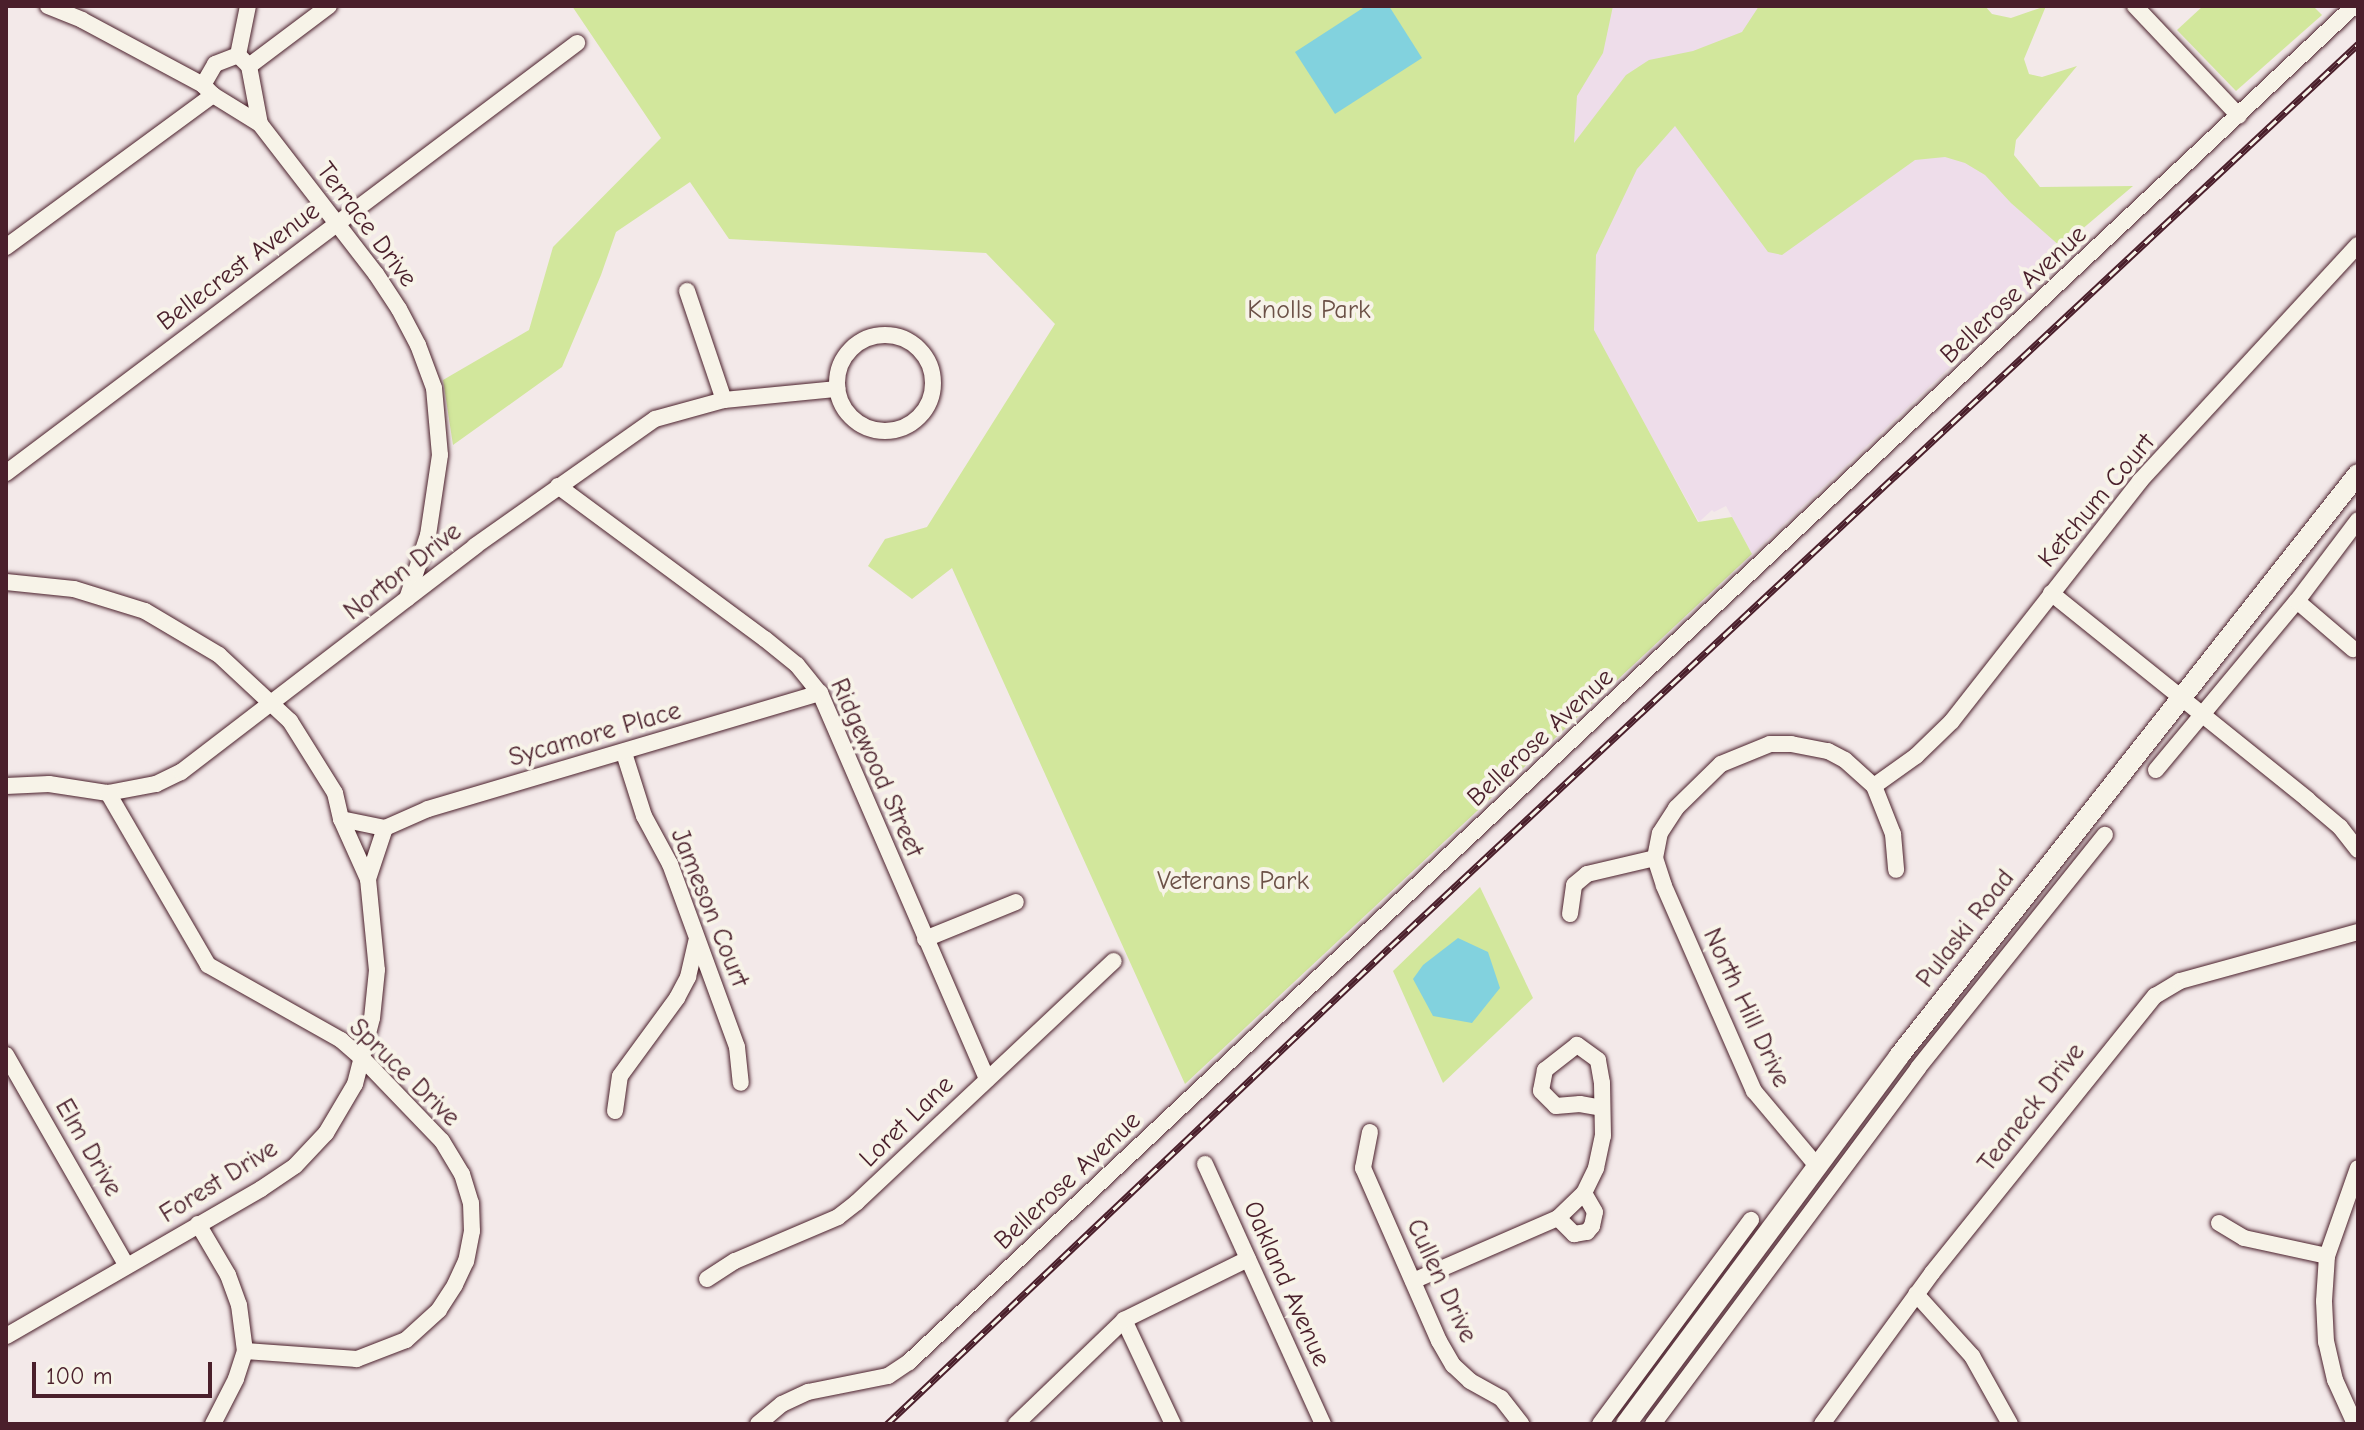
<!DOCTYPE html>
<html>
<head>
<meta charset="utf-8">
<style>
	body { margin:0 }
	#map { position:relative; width:2364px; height:1430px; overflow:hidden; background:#f3e9e9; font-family:"Comic Neue",sans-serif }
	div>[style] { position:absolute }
	.built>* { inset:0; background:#eeddea }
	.green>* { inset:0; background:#d2e79c }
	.water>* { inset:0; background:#82d2de }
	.roads { filter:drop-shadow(0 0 2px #4a1f2b) drop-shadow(0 0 2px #4a1f2b) }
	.minor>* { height:16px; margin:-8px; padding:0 8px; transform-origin:8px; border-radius:8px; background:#f7f3e8 }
	.minor>.ring { margin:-8px; padding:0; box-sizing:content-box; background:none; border:16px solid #f7f3e8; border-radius:50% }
	.major>* { height:20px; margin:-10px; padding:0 10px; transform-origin:10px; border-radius:10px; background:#f7f3e8 }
	.rail>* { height:7px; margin-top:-3.5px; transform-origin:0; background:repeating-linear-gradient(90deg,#f7f3e8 0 12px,#4a1f2b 0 24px); box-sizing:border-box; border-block:2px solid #4a1f2b }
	span { translate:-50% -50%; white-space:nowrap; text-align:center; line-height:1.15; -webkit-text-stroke:8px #f7f3e8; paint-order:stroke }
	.street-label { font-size:26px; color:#4a1f2b }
	.park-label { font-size:26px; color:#6c5147 }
	.frame { position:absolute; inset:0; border:8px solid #4a1f2b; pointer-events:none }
	.scale { position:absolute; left:32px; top:1362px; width:180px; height:36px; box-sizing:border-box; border:4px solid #4a1f2b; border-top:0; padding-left:10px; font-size:24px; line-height:28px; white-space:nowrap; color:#4a1f2b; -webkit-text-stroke:6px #f7f3e8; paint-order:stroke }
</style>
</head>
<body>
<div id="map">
	<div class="built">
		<div style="clip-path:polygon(1565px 6px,1835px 6px,2074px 250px,1752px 554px,1726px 506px,1714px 512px,1712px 510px,1699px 522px,1579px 306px)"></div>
	</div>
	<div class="green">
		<div style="clip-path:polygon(572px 6px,1613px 6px,1603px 53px,1577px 96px,1574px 143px,1626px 75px,1649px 60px,1693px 51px,1742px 32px,1759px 6px,1985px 6px,1992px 14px,2011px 18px,2046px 6px,2024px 59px,2029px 74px,2042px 77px,2077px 66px,2016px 140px,2014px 155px,2040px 187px,2133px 186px,2061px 247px,2011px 203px,1985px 175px,1965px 163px,1945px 157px,1915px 160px,1782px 255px,1768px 252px,1675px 126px,1637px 169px,1596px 255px,1594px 330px,1698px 522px,1732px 517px,1752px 554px,1185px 1084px,952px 568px,912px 599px,868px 566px,885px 539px,927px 527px,1055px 324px,986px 253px,729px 239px,690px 182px,616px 232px,601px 275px,562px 367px,453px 445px,443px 380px,529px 330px,553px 247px,661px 138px)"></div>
		<div style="clip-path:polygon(2203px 6px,2313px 6px,2322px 15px,2236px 91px,2177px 30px)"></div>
		<div style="clip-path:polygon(1480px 887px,1533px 998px,1443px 1083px,1393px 971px)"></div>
	</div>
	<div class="water">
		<div style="clip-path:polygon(1366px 6px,1389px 6px,1422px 58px,1335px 114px,1295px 52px)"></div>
		<div style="clip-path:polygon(1458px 938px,1488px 952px,1500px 988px,1472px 1023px,1433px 1016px,1413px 979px,1423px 965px)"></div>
	</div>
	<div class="roads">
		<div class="minor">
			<div style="left:48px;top:6px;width:37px;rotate:22deg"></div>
			<div style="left:82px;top:20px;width:137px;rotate:28.2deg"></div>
			<div style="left:203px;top:85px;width:14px;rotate:45deg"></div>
			<div style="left:213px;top:95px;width:55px;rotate:31.7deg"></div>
			<div style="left:260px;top:124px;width:190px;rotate:52.3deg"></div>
			<div style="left:376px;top:274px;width:42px;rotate:56.7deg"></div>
			<div style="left:399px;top:309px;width:41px;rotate:62.2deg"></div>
			<div style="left:418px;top:345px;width:46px;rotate:69.6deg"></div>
			<div style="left:434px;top:388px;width:67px;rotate:84.9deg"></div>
			<div style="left:440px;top:455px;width:81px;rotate:98.5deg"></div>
			<div style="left:428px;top:535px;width:67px;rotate:108.2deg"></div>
			<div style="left:2135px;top:6px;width:151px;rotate:46.6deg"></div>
			<div style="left:238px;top:55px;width:16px;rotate:45deg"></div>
			<div style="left:249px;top:66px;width:59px;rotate:79.3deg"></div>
			<div style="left:238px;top:55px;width:50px;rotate:-78.5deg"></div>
			<div style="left:249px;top:66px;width:100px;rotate:-36.9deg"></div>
			<div style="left:203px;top:85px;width:24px;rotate:-60deg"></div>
			<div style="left:215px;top:64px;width:25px;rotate:-21deg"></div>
			<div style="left:6px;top:247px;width:257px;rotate:-36.3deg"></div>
			<div style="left:687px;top:291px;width:115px;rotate:71.3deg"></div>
			<div class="ring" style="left:837px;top:335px;width:80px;height:80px"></div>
			<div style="left:6px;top:473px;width:715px;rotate:-36.98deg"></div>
			<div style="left:558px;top:486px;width:257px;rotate:36.5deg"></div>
			<div style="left:765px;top:639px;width:41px;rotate:39.1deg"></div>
			<div style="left:797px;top:665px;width:36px;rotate:51deg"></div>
			<div style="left:820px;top:693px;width:421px;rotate:66.6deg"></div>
			<div style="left:6px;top:582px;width:68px;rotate:5.9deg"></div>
			<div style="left:74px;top:589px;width:74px;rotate:17.2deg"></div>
			<div style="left:145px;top:611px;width:86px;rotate:30.7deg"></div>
			<div style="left:219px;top:655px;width:97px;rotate:42.9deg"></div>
			<div style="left:290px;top:721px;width:85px;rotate:58deg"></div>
			<div style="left:335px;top:793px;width:27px;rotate:77deg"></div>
			<div style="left:341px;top:819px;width:66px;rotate:65.8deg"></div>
			<div style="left:368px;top:879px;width:91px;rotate:84.4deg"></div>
			<div style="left:377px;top:970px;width:48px;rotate:95.9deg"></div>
			<div style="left:372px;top:1018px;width:68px;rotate:104.4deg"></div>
			<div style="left:355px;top:1084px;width:57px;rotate:120.6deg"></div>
			<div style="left:326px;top:1133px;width:45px;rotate:133.2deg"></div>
			<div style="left:295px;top:1166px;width:41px;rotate:145.9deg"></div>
			<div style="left:261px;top:1189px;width:294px;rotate:150deg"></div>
			<div style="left:2051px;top:593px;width:330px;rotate:38.8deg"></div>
			<div style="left:2308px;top:800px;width:42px;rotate:40.2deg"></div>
			<div style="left:2340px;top:827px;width:29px;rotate:52deg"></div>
			<div style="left:2297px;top:601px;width:74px;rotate:40.6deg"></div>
			<div style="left:624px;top:753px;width:66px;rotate:72.4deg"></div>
			<div style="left:644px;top:816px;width:55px;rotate:61.6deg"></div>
			<div style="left:670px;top:864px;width:195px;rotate:69.9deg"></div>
			<div style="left:737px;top:1047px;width:36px;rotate:84deg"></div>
			<div style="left:2156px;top:770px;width:220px;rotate:-50.2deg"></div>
			<div style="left:2297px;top:601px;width:101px;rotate:-53deg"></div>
			<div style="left:6px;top:786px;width:43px;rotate:-2.7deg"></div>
			<div style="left:49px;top:784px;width:60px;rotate:8.7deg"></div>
			<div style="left:108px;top:793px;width:49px;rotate:-10.6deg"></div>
			<div style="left:156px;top:784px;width:28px;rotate:-26deg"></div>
			<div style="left:181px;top:772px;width:371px;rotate:-37.5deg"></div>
			<div style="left:475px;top:546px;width:220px;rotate:-35.2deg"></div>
			<div style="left:655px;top:419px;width:72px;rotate:-15.4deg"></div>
			<div style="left:724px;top:400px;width:114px;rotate:-5.6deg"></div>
			<div style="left:1874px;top:786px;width:52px;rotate:-35.5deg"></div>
			<div style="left:1916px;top:756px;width:50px;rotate:-44.2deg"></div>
			<div style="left:1952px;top:721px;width:305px;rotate:-51.9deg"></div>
			<div style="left:2140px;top:481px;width:321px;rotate:-47.3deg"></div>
			<div style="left:108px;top:793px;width:199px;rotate:59.8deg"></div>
			<div style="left:208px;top:965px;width:153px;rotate:29.4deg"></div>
			<div style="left:341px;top:1040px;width:30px;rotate:41deg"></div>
			<div style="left:364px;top:1060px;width:112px;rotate:46.1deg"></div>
			<div style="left:442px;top:1141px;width:39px;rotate:59deg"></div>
			<div style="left:462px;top:1174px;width:30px;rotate:73deg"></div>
			<div style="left:471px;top:1203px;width:28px;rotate:88deg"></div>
			<div style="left:472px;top:1231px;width:31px;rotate:101deg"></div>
			<div style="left:466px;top:1261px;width:26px;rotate:115deg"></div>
			<div style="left:455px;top:1285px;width:30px;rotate:123deg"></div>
			<div style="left:439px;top:1310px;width:45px;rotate:137.7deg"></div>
			<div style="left:406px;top:1340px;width:53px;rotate:158.8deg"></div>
			<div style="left:357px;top:1359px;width:112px;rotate:-175.9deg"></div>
			<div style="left:341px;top:819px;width:45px;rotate:11.6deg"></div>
			<div style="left:385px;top:828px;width:47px;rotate:-23.8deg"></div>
			<div style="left:428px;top:809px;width:409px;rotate:-16.5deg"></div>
			<div style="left:1655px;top:858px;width:25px;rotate:-79deg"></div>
			<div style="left:1660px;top:833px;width:30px;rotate:-57deg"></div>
			<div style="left:1676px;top:808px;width:63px;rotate:-44.4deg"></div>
			<div style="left:1721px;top:764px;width:53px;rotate:-22.2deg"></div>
			<div style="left:1770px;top:744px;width:21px"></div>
			<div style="left:1791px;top:744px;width:38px;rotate:11deg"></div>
			<div style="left:1828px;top:751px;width:19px;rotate:28deg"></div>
			<div style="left:1845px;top:760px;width:39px;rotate:42deg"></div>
			<div style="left:1874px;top:786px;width:52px;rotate:68.4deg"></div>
			<div style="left:1893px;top:834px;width:36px;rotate:85deg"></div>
			<div style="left:1655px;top:858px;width:29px;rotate:72deg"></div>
			<div style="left:1664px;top:886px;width:224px;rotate:66.3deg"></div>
			<div style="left:1754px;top:1091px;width:98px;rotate:50deg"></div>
			<div style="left:368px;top:879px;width:54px;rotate:-71.6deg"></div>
			<div style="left:1570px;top:914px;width:29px;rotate:-82deg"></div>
			<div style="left:1574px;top:885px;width:17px;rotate:-40deg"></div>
			<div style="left:1587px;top:874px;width:70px;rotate:-13.2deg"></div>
			<div style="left:925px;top:939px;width:98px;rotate:-22.1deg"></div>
			<div style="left:6px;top:1055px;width:243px;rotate:60.2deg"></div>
			<div style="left:615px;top:1111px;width:35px;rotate:-82deg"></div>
			<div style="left:620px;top:1076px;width:97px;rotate:-53.8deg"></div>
			<div style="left:677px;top:998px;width:24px;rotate:-62deg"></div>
			<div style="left:688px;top:977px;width:37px;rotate:-77deg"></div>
			<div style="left:1370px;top:1132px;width:37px;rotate:101deg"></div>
			<div style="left:1363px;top:1168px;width:189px;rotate:66.3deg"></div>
			<div style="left:1439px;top:1341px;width:28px;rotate:60deg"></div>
			<div style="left:1453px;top:1365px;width:23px;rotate:43deg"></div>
			<div style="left:1470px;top:1381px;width:35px;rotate:29deg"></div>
			<div style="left:1501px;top:1398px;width:33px;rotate:52deg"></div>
			<div style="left:1205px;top:1164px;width:286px;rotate:65.6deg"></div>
			<div style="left:1558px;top:1218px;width:23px;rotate:45deg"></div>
			<div style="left:1574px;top:1234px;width:13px;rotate:-9deg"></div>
			<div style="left:1587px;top:1232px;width:8px;rotate:-50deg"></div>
			<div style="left:1592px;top:1226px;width:14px;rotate:-78deg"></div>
			<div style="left:1595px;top:1212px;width:22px;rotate:-120deg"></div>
			<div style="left:2219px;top:1223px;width:29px;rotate:31deg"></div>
			<div style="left:2244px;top:1238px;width:85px;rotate:12.2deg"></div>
			<div style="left:198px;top:1224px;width:59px;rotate:59.5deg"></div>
			<div style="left:228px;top:1275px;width:32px;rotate:70deg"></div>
			<div style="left:239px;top:1305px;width:46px;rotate:82.6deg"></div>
			<div style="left:245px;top:1351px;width:29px;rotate:108deg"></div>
			<div style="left:236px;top:1379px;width:51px;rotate:117.1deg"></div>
			<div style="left:707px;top:1279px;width:33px;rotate:-33deg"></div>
			<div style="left:735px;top:1261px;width:112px;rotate:-23.1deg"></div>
			<div style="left:838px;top:1217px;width:24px;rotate:-38deg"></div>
			<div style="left:857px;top:1202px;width:352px;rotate:-43.2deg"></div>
			<div style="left:1413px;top:1281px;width:158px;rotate:-23.5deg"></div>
			<div style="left:1558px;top:1218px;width:36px;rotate:-44deg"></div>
			<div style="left:1584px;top:1193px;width:28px;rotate:-64deg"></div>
			<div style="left:1596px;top:1168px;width:33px;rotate:-78deg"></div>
			<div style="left:1603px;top:1136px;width:53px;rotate:-91.1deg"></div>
			<div style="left:1602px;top:1083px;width:23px;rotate:-100deg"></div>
			<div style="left:1598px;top:1060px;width:26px;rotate:-144deg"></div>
			<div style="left:1577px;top:1045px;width:41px;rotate:142deg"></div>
			<div style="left:1545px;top:1070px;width:21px;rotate:101deg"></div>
			<div style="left:1541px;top:1091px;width:21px;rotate:45deg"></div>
			<div style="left:1556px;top:1106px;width:24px;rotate:-5deg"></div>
			<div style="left:1580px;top:1104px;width:22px;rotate:10deg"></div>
			<div style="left:1916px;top:1294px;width:84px;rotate:47.9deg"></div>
			<div style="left:1972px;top:1356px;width:78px;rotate:60.8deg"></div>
			<div style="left:1124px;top:1320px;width:115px;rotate:64.8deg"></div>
			<div style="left:758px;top:1424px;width:31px;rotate:-40deg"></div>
			<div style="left:782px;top:1404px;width:29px;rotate:-25deg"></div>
			<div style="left:808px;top:1392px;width:82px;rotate:-11.3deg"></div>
			<div style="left:888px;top:1376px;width:25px;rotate:-34deg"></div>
			<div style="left:909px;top:1362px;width:1982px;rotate:-43.18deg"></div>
			<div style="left:1016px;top:1424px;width:150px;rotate:-43.9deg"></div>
			<div style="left:1124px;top:1320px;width:138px;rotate:-26.2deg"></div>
			<div style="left:1600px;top:1424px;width:254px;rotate:-53.5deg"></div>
			<div style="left:1653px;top:1424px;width:444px;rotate:-53.3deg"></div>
			<div style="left:1918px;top:1068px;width:299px;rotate:-51.3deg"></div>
			<div style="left:1822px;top:1424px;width:187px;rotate:-53.9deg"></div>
			<div style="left:1932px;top:1273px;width:356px;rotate:-51.2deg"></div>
			<div style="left:2155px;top:996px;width:29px;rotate:-31deg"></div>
			<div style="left:2180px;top:981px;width:185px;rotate:-15.4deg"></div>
			<div style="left:2355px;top:1424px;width:48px;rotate:-114.4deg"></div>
			<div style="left:2335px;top:1380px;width:39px;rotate:-103deg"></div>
			<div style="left:2326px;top:1342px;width:41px;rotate:-92.8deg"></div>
			<div style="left:2324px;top:1301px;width:45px;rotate:-86.2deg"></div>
			<div style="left:2327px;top:1256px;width:93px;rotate:-70.6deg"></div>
		</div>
		<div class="major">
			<div style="left:1626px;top:1424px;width:458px;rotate:-53.4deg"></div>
			<div style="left:1899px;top:1056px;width:741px;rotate:-51.74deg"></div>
		</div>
	</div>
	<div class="rail">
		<div style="left:887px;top:1424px;width:693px;rotate:-43.48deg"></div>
		<div style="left:1390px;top:947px;width:1324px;rotate:-43.01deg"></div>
	</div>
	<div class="street-label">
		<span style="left:366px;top:225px;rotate:53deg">Terrace Drive</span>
		<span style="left:239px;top:267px;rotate:-37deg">Bellecrest Avenue</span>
		<span style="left:2014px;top:295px;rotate:-43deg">Bellerose Avenue</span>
		<span style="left:2097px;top:501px;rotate:-50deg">Ketchum Court</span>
		<span style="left:403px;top:572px;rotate:-38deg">Norton Drive</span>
		<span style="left:595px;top:735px;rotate:-16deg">Sycamore Place</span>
		<span style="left:1541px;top:738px;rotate:-43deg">Bellerose Avenue</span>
		<span style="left:876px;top:768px;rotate:66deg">Ridgewood Street</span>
		<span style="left:709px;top:908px;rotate:68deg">Jameson Court</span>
		<span style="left:1966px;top:929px;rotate:-52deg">Pulaski Road</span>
		<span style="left:1746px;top:1008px;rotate:65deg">North Hill Drive</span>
		<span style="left:404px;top:1073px;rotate:44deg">Spruce Drive</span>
		<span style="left:2032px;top:1108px;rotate:-52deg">Teaneck Drive</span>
		<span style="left:907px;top:1122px;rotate:-44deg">Loret Lane</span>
		<span style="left:88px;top:1148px;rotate:60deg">Elm Drive</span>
		<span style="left:1068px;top:1181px;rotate:-43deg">Bellerose Avenue</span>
		<span style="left:219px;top:1182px;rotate:-32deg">Forest Drive</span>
		<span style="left:1441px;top:1281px;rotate:65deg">Cullen Drive</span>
		<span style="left:1286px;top:1284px;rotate:66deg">Oakland Avenue</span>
	</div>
	<div class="park-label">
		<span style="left:1309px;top:311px">Knolls Park</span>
		<span style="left:1233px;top:882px">Veterans Park</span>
	</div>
	<div class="frame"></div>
	<div class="scale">100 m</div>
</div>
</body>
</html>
